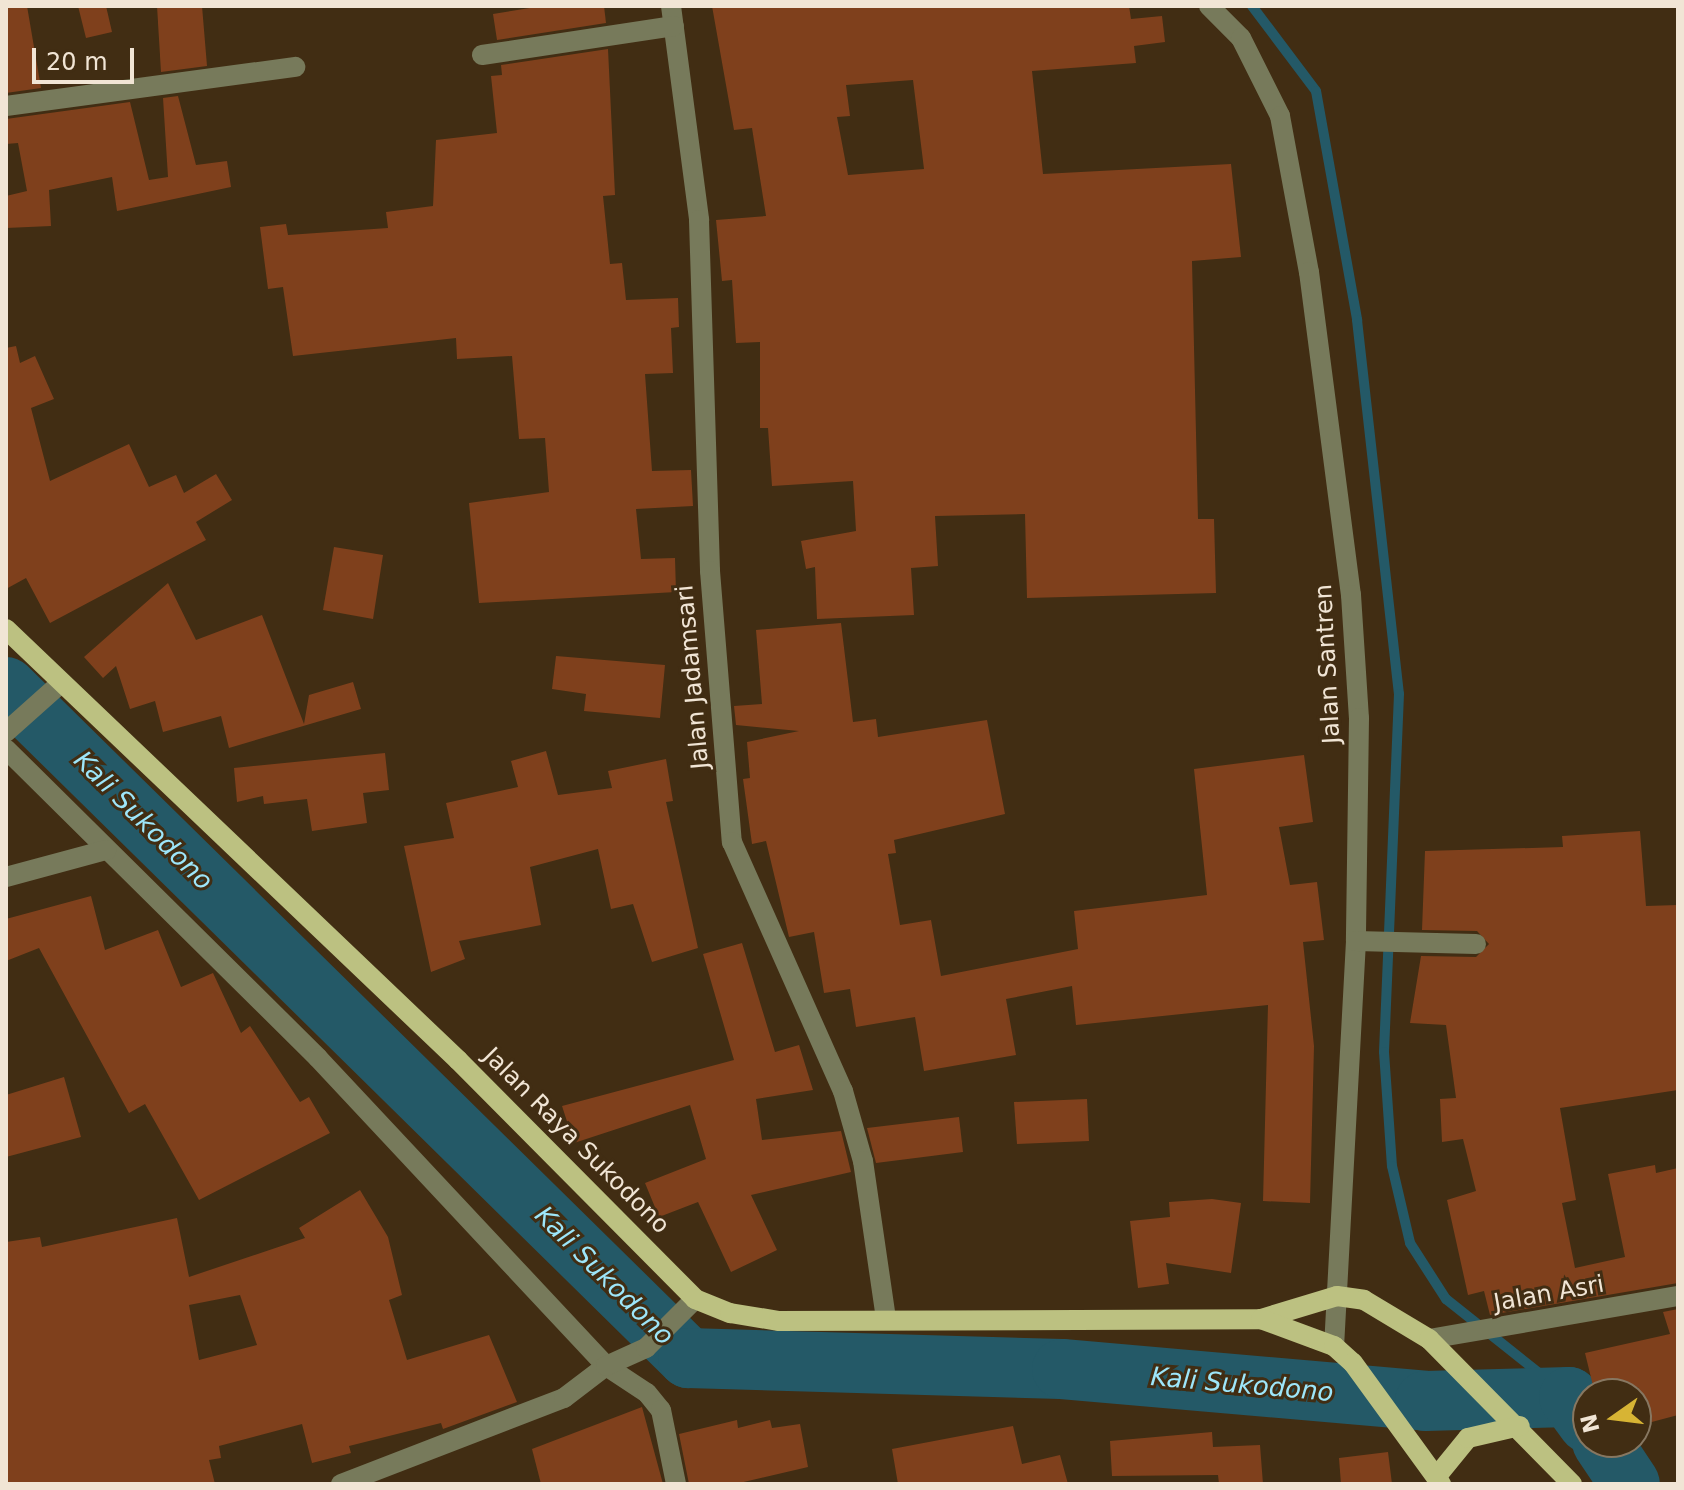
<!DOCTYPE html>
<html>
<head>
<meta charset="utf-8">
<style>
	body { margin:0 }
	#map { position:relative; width:1684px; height:1490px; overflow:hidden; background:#412d13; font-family:"DejaVu Sans",sans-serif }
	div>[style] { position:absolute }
	.stream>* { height:10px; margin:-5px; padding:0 5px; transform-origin:5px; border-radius:5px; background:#245967 }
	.river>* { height:60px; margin:-30px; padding:0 30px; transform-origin:30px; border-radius:30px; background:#245967 }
	.building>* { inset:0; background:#7f401c }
	.minor>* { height:20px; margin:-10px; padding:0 10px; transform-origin:10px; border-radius:10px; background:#777a5b }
	.major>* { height:20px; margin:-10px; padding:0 10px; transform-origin:10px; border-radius:10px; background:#bcc181 }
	span { translate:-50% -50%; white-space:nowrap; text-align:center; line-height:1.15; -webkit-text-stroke:6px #412d13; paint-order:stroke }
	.street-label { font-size:24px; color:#f1e5d5 }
	.water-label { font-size:26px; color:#9de6fa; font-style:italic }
	.frame { position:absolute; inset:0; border:8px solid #f1e5d5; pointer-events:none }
	.north { position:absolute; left:1572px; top:1378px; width:80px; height:80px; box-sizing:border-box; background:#412d13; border:2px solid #877761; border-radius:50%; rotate:256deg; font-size:22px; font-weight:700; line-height:32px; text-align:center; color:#f1e5d5 }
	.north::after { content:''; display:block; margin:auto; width:28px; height:36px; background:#d7b434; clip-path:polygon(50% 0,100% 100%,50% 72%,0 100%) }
	.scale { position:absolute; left:32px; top:48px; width:102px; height:36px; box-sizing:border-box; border:4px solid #f1e5d5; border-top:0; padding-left:10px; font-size:24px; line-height:28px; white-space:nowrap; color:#f1e5d5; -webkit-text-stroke:6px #412d13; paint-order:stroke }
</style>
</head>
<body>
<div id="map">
	<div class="stream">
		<div style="left:1252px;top:6px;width:106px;rotate:53deg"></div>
		<div style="left:1316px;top:91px;width:233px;rotate:79.8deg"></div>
		<div style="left:1357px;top:320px;width:376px;rotate:83.6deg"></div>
		<div style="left:1399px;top:694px;width:358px;rotate:92.4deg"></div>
		<div style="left:1384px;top:1052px;width:114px;rotate:86deg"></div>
		<div style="left:1392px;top:1166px;width:79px;rotate:76.8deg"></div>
		<div style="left:1410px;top:1243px;width:67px;rotate:57.3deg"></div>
		<div style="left:1446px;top:1299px;width:157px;rotate:38.5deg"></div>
	</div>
	<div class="river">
		<div style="left:6px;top:687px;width:957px;rotate:44.53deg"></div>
		<div style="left:688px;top:1358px;width:374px;rotate:1.7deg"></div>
		<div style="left:1062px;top:1369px;width:364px;rotate:5deg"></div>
		<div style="left:1425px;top:1401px;width:144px;rotate:-1.6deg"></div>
		<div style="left:1569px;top:1397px;width:32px;rotate:54deg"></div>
		<div style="left:1602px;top:1442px;width:50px;rotate:56.3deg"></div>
	</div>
	<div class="building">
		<div style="clip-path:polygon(6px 6px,27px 6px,41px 88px,6px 93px)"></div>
		<div style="clip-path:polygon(78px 6px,106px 6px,112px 32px,86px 38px)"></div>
		<div style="clip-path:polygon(157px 6px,202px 6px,207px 66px,161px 72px)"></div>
		<div style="clip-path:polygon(542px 6px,604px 6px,606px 23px,497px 40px,493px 14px)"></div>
		<div style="clip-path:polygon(evenodd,712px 6px,1129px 6px,1131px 19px,1162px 16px,1165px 42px,1134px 46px,1136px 63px,1032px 71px,1043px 174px,1231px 164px,1241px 257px,1192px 261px,1198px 519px,1214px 519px,1216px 593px,1027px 598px,1025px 514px,935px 516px,938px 566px,911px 568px,914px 615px,817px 619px,815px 567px,806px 569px,801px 541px,856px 531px,853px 481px,772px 486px,768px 428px,760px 428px,760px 342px,736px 343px,732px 280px,722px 281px,716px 220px,766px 216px,752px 128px,734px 130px,712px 6px,913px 80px,924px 169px,848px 175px,837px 117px,850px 116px,846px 85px,913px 80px)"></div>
		<div style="clip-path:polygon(608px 49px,615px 195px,603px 196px,610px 264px,622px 263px,626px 300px,678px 298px,679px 327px,671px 328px,673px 373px,645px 374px,652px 471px,691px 470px,693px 506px,636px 509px,641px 559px,675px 558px,676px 592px,479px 603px,469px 503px,549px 492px,545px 438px,519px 439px,512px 356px,457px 359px,456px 338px,293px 356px,283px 287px,268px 289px,260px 227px,286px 224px,288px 235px,388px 228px,386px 212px,433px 206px,436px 140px,497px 133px,491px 76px,502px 75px,501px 65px)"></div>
		<div style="clip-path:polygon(178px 96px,196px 165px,227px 161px,231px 187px,117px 211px,112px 177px,49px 190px,51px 226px,6px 228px,6px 196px,27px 191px,18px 143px,6px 144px,6px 119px,130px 102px,149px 180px,168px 177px,163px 98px)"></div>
		<div style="clip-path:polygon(16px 346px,20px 363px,35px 356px,54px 399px,31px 408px,50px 481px,129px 444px,149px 487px,176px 475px,184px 493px,216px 474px,232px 500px,196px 522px,206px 540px,50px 623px,26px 578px,6px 589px,6px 348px)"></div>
		<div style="clip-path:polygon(334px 547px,383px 555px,373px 619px,323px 610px)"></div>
		<div style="clip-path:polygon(168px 583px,196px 640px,262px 615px,304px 724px,309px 695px,353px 682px,361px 709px,229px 748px,221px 716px,163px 732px,155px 701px,130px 709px,116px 666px,103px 678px,84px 657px)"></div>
		<div style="clip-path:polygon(841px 623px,853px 722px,876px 719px,878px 737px,987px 720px,1005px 814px,894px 840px,896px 853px,888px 854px,900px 925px,931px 920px,941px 976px,1078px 949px,1074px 911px,1207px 895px,1194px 769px,1304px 755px,1313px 822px,1279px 827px,1290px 885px,1317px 882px,1324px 940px,1303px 942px,1314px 1046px,1310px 1203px,1263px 1201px,1268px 1005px,1076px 1025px,1072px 986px,1006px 999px,1016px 1055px,924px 1071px,915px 1017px,856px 1027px,850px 989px,824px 993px,814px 932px,789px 937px,766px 841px,752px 844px,743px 779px,750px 778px,747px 742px,799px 731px,736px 725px,734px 706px,762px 704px,756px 630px)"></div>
		<div style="clip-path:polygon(556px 656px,665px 665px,660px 718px,584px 711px,586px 694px,552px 689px)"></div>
		<div style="clip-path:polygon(546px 751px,558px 795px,612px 788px,608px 771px,666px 759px,673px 801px,666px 802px,698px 948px,652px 962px,633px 904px,611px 909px,598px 849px,530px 867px,541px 925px,459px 941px,465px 959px,431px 972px,404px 846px,454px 838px,446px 803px,518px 787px,511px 761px)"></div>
		<div style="clip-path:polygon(385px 753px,389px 790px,363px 793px,367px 823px,312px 831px,307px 799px,264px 804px,263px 796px,237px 802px,234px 768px)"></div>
		<div style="clip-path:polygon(1640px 831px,1646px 906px,1678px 905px,1678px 1090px,1560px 1108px,1576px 1200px,1562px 1203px,1575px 1268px,1625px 1257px,1608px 1174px,1655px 1165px,1656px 1173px,1678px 1168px,1678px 1283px,1490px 1315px,1484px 1291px,1468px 1295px,1447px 1200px,1476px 1191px,1463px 1139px,1442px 1142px,1440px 1099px,1456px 1098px,1446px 1025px,1410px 1023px,1421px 956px,1476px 957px,1489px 944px,1477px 931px,1422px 930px,1425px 851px,1563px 847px,1562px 836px)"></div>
		<div style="clip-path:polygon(91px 896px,105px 950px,158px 930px,181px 987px,213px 973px,241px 1033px,250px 1026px,300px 1102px,309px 1097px,330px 1133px,199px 1200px,145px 1104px,129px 1113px,39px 948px,6px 961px,6px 919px)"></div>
		<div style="clip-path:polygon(742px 943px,775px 1052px,799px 1045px,813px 1090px,756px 1099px,762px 1140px,841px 1131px,851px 1172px,751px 1195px,777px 1250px,731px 1272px,698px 1202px,659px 1217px,645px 1183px,706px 1159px,690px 1105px,574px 1143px,562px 1106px,734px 1060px,703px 954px)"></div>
		<div style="clip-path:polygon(64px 1077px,81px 1137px,6px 1157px,6px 1095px)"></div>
		<div style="clip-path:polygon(1087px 1099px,1089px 1141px,1017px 1144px,1014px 1102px)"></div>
		<div style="clip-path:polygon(959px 1117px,963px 1152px,876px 1163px,867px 1128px)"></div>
		<div style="clip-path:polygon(evenodd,360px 1190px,388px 1237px,402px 1295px,389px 1300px,407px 1360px,489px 1335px,517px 1402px,443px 1429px,441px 1423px,349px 1446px,351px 1453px,312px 1463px,302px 1424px,219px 1446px,221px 1458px,209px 1460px,215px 1484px,7px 1484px,6px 1242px,40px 1237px,42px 1247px,177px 1218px,189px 1277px,305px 1238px,299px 1228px,360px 1190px,240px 1295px,257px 1345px,199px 1360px,189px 1305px,240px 1295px)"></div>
		<div style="clip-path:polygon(1212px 1199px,1241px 1203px,1231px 1273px,1166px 1263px,1169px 1284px,1138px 1288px,1130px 1221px,1170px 1217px,1169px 1202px)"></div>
		<div style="clip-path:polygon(1678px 1309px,1678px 1415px,1648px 1423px,1638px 1387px,1595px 1394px,1585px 1353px,1670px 1334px,1663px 1312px)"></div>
		<div style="clip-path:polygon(642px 1407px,663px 1484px,541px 1484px,532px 1449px)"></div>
		<div style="clip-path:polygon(737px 1420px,738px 1428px,770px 1420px,772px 1428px,800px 1424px,808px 1467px,735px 1484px,689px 1484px,679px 1434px)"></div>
		<div style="clip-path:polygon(1013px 1426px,1022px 1464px,1060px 1455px,1068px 1484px,898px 1484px,892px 1449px)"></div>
		<div style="clip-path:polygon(1212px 1432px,1213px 1447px,1260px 1445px,1263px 1484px,1219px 1484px,1218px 1475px,1112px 1476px,1110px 1441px)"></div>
		<div style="clip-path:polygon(1388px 1452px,1392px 1484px,1341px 1484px,1339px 1458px)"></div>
	</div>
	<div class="minor">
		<div style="left:671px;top:6px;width:216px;rotate:82.5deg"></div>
		<div style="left:699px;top:220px;width:351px;rotate:88.2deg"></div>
		<div style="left:710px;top:571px;width:272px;rotate:85.4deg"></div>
		<div style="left:732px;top:842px;width:273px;rotate:66deg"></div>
		<div style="left:843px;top:1091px;width:73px;rotate:74.1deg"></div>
		<div style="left:863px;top:1161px;width:159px;rotate:81.7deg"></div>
		<div style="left:1209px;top:6px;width:45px;rotate:45deg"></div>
		<div style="left:1241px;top:38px;width:87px;rotate:63.4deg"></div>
		<div style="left:1280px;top:116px;width:159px;rotate:79.5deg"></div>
		<div style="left:1309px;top:272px;width:326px;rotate:82.6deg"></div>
		<div style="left:1351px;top:595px;width:123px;rotate:86.3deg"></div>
		<div style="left:1359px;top:718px;width:223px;rotate:90.8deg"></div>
		<div style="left:1356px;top:941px;width:406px;rotate:93.1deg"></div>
		<div style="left:482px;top:55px;width:194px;rotate:-8.6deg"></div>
		<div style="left:6px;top:106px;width:292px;rotate:-7.7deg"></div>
		<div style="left:6px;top:732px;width:74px;rotate:-41.7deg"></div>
		<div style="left:6px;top:749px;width:439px;rotate:44.7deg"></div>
		<div style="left:318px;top:1058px;width:422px;rotate:46.9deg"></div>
		<div style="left:606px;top:1366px;width:49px;rotate:33.4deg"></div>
		<div style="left:647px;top:1393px;width:22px;rotate:51deg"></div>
		<div style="left:661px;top:1410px;width:76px;rotate:78.5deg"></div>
		<div style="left:6px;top:877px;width:104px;rotate:-15.1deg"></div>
		<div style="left:1356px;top:941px;width:120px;rotate:1.4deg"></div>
		<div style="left:1429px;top:1339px;width:253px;rotate:-9.8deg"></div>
		<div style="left:341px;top:1484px;width:239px;rotate:-21.1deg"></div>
		<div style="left:564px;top:1398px;width:53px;rotate:-37.3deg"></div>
		<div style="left:606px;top:1366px;width:44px;rotate:-24.2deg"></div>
		<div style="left:646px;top:1348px;width:69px;rotate:-45deg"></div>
	</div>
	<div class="major">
		<div style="left:6px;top:629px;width:625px;rotate:43.64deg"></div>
		<div style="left:458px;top:1060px;width:337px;rotate:45.2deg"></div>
		<div style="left:695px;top:1299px;width:38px;rotate:22deg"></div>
		<div style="left:730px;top:1313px;width:50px;rotate:9.3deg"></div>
		<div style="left:779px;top:1321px;width:482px;rotate:-0.2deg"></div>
		<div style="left:1261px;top:1319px;width:79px;rotate:-16.8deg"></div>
		<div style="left:1337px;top:1296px;width:27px;rotate:8deg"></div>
		<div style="left:1364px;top:1300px;width:76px;rotate:31deg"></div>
		<div style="left:1429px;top:1339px;width:204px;rotate:45.4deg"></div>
		<div style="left:1261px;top:1319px;width:78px;rotate:20.3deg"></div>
		<div style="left:1334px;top:1346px;width:25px;rotate:42deg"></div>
		<div style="left:1353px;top:1363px;width:150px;rotate:54deg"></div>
		<div style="left:1437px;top:1476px;width:49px;rotate:-50.8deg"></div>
		<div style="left:1468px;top:1438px;width:53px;rotate:-13deg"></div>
	</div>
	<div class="street-label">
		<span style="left:1328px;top:664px;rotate:-93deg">Jalan Santren</span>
		<span style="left:693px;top:677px;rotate:-95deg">Jalan Jadamsari</span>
		<span style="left:576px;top:1141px;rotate:45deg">Jalan Raya Sukodono</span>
		<span style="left:1549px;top:1294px;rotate:-10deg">Jalan Asri</span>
	</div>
	<div class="water-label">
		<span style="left:143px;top:821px;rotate:45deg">Kali Sukodono</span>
		<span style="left:604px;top:1276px;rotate:45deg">Kali Sukodono</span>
		<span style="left:1242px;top:1385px;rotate:5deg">Kali Sukodono</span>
	</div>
	<div class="frame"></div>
	<div class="north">N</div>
	<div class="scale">20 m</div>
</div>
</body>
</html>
